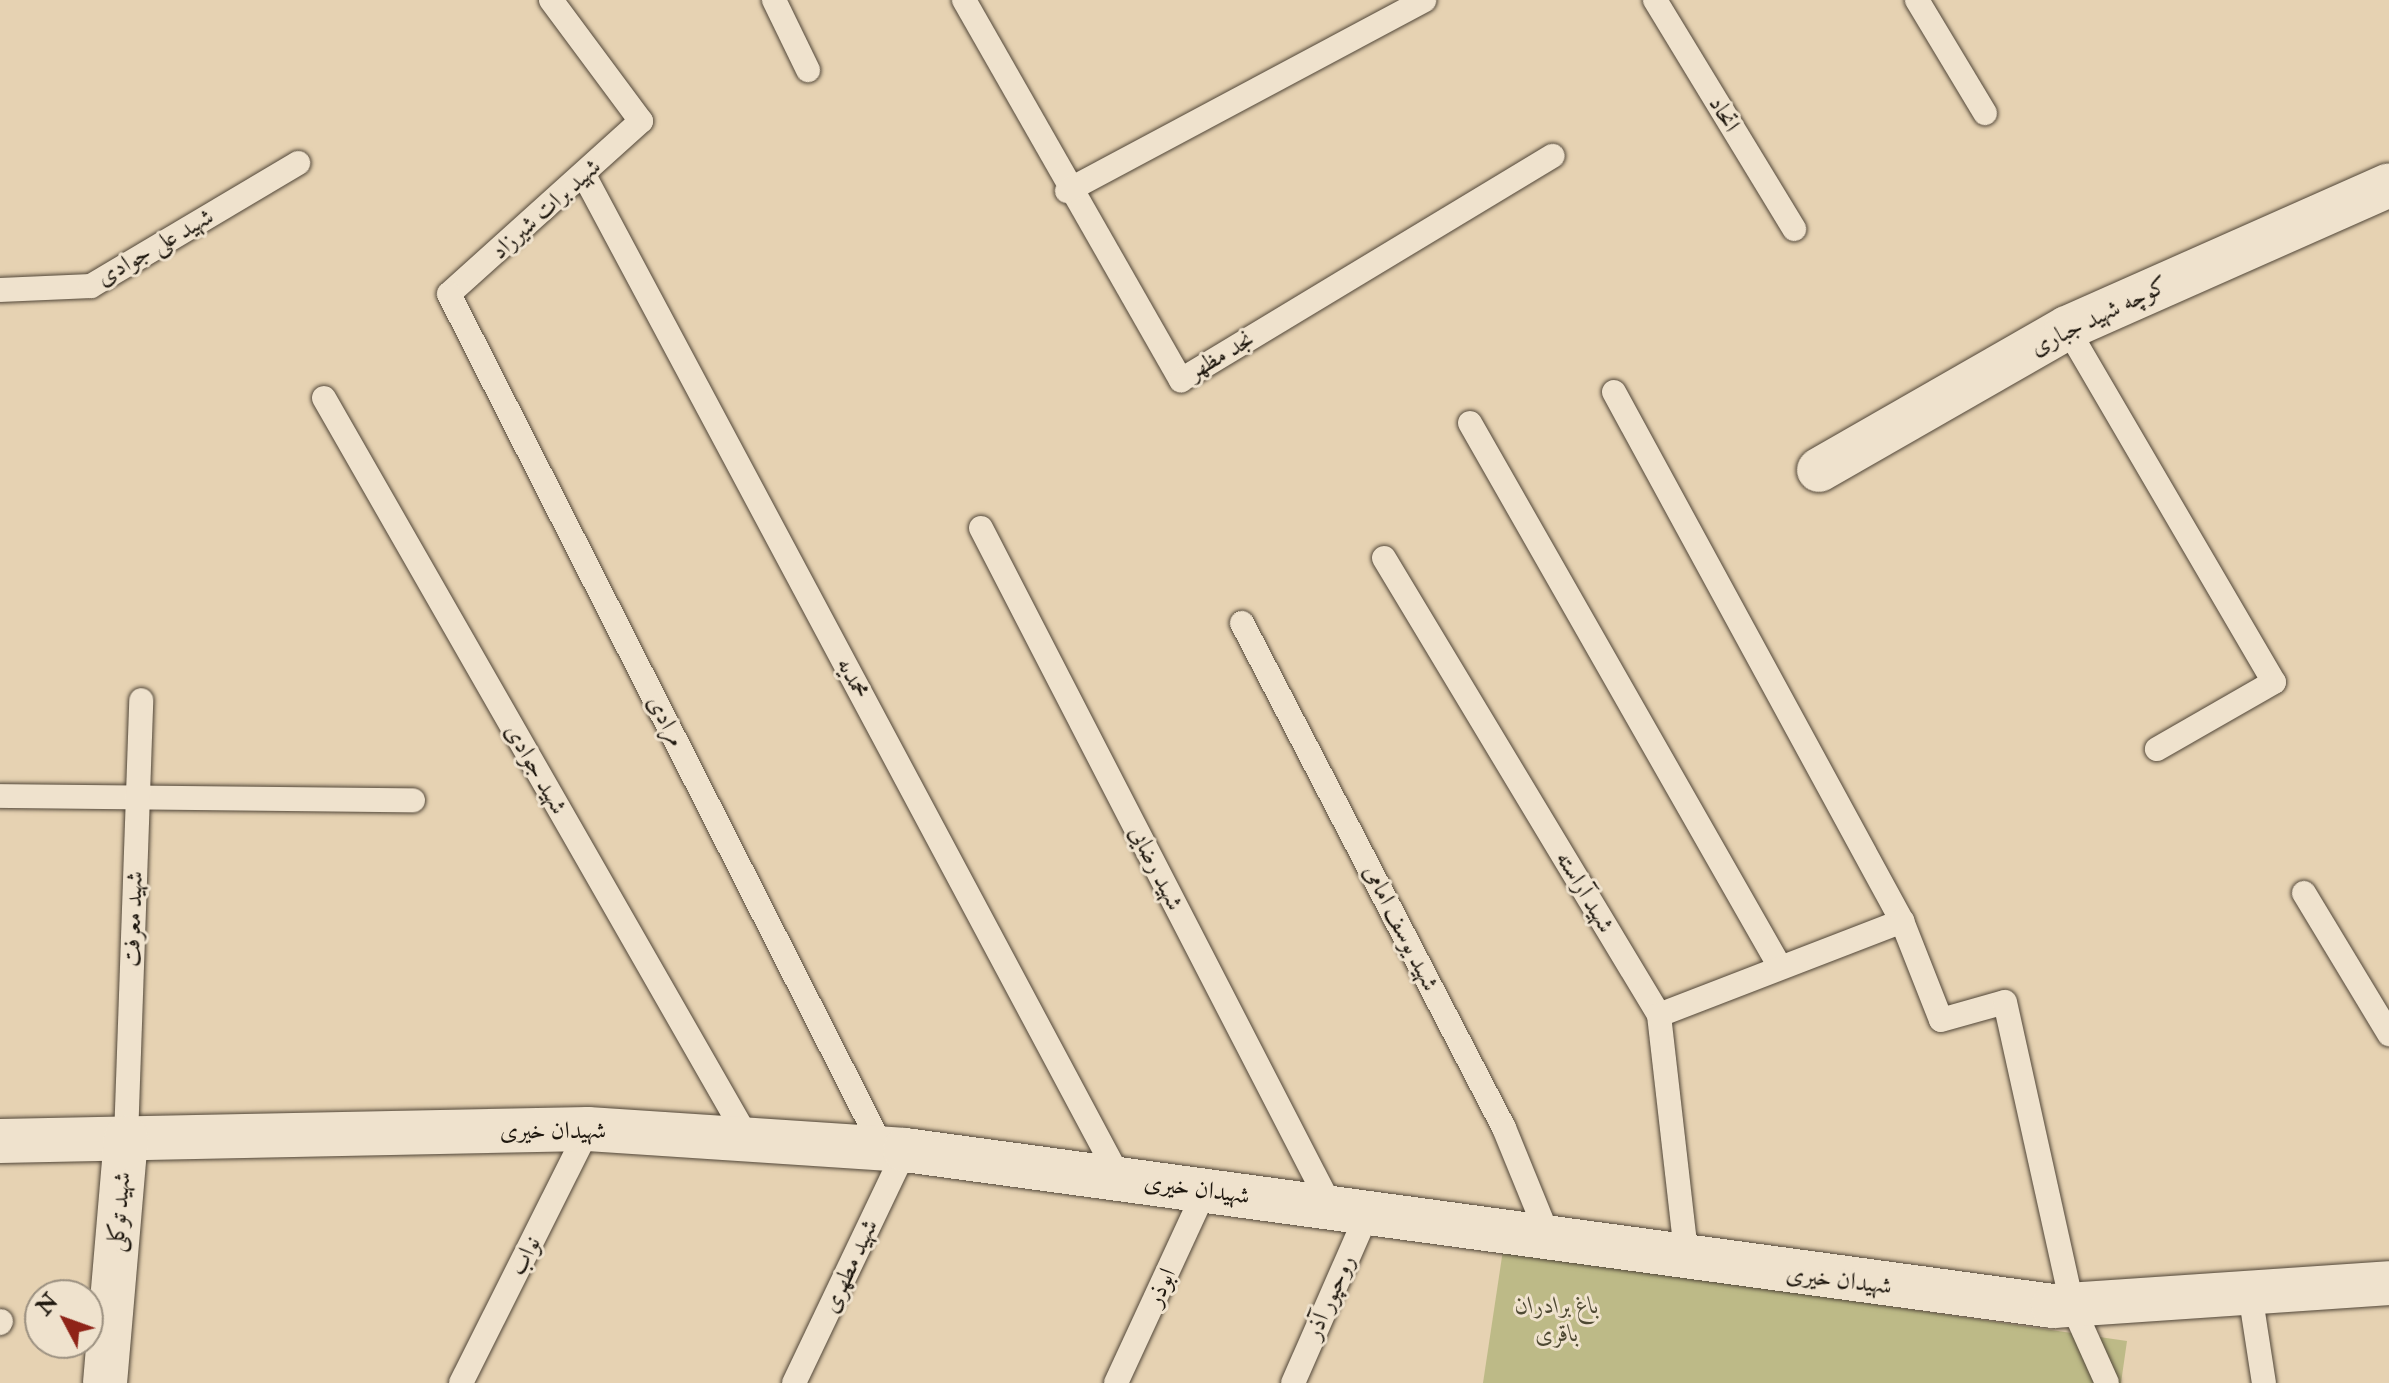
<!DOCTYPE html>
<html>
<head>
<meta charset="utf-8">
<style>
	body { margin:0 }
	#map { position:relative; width:2389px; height:1383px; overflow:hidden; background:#e6d2b2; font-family:"IM FELL Double Pica",Amiri,serif }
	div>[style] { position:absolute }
	.green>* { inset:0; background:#bdba87 }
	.roads { filter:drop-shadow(0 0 2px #514638) drop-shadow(0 0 2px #514638) }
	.service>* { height:24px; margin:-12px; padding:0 12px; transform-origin:12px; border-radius:12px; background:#efe2cd }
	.minor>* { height:44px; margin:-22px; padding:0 22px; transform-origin:22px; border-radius:22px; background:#efe2cd }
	span { translate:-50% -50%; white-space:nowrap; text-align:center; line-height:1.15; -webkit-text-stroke:6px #efe2cd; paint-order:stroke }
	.street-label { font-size:24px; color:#1f180f }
	.park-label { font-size:24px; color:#4e4933; font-style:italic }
	.north { position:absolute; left:24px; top:1279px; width:80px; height:80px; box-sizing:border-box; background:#efe2cd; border:2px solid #9c9181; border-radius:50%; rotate:311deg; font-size:22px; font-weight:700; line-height:32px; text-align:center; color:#1f180f }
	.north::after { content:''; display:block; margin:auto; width:28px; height:36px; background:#8f2418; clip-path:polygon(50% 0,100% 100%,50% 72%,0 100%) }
</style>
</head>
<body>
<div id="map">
	<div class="green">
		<div style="clip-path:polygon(1503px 1250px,2127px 1341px,2121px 1383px,1483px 1383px)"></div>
	</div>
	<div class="roads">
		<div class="service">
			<div style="left:551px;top:0;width:151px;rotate:53.4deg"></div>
			<div style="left:641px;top:121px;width:258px;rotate:138deg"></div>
			<div style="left:449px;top:294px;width:957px;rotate:63.09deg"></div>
			<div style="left:774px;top:0;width:78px;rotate:64.1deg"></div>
			<div style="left:964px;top:0;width:438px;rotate:60.3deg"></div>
			<div style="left:1181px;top:380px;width:434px;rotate:-31.1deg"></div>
			<div style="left:1655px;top:0;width:268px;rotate:58.7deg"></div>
			<div style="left:1917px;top:0;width:132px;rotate:59deg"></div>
			<div style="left:585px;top:177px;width:1136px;rotate:61.9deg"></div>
			<div style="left:1067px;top:191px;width:405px;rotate:-28.1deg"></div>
			<div style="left:0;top:290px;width:91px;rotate:-2.5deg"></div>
			<div style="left:91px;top:286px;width:241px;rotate:-30.7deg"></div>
			<div style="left:2067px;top:328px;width:410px;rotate:59.7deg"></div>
			<div style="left:2274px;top:682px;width:135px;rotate:150.2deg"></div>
			<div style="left:1614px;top:392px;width:602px;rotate:61.44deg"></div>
			<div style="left:324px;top:398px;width:854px;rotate:60.22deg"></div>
			<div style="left:1470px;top:423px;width:626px;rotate:60.32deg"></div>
			<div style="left:981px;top:528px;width:764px;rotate:62.73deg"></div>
			<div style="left:1384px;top:558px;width:533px;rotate:58.96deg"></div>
			<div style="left:1659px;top:1015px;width:246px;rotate:83.5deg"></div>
			<div style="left:1242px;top:623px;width:569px;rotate:62.58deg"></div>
			<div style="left:1504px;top:1128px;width:119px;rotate:67.8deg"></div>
			<div style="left:0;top:796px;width:413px;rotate:0.6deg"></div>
			<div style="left:2304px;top:893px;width:165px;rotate:58.9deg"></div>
			<div style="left:1659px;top:1015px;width:261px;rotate:-21.1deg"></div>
			<div style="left:1902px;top:921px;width:106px;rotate:68.5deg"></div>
			<div style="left:1941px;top:1020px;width:66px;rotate:-15.7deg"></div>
			<div style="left:2005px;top:1002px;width:310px;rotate:77.5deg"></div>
			<div style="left:2072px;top:1305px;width:85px;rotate:65.8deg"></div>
			<div style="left:126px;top:1138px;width:438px;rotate:-88deg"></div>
			<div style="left:2250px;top:1293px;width:91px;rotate:81.2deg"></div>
			<div style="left:0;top:1323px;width:2px;rotate:-63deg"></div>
			<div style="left:461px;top:1383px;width:284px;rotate:-63.4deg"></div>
			<div style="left:794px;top:1383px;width:258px;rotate:-64.5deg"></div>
			<div style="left:1116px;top:1383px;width:213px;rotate:-65.2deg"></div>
			<div style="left:1293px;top:1383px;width:187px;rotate:-66.3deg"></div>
		</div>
		<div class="minor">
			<div style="left:1819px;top:470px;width:286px;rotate:-29.8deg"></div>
			<div style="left:2067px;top:328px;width:352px;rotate:-23.9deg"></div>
			<div style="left:0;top:1141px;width:588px;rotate:-1.17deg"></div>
			<div style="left:588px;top:1129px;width:318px;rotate:3.8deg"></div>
			<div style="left:905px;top:1150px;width:1159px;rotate:7.74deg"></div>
			<div style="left:2053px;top:1306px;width:337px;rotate:-3.9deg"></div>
			<div style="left:105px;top:1383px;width:246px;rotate:-85.1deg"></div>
		</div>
	</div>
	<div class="street-label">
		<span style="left:1724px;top:114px;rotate:59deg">اتحاد</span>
		<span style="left:546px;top:209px;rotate:-42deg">شهید برات شیرزاد</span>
		<span style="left:155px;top:247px;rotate:-30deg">شهید علی جوادی</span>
		<span style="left:2099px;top:316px;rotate:-26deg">کوچه شهید جباری</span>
		<span style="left:1221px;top:355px;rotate:-30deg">نجد مظهر</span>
		<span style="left:853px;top:678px;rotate:62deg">محمدیه</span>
		<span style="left:666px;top:721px;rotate:63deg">مرادی</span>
		<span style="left:536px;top:769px;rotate:60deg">شهید جوادی</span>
		<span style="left:1156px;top:868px;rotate:63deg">شهید رضایی</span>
		<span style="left:1585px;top:892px;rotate:59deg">شهید آراسته</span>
		<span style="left:133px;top:919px;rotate:-88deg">شهید معرفت</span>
		<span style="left:1401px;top:928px;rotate:63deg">شهید یوسف امامی</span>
		<span style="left:553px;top:1131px">شهیدان خیری</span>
		<span style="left:1197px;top:1189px;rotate:8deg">شهیدان خیری</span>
		<span style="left:119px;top:1212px;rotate:-85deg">شهید توکلی</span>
		<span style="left:525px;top:1256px;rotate:-63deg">نواب</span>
		<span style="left:850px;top:1266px;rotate:-65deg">شهید مطهری</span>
		<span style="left:1839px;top:1280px;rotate:7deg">شهیدان خیری</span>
		<span style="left:1161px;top:1287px;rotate:-65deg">ابوذر</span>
		<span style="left:1330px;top:1297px;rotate:-66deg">روحپور آذر</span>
	</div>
	<div class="park-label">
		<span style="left:1557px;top:1320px">باغ برادران<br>باقری</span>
	</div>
	<div class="north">N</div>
</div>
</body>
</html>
